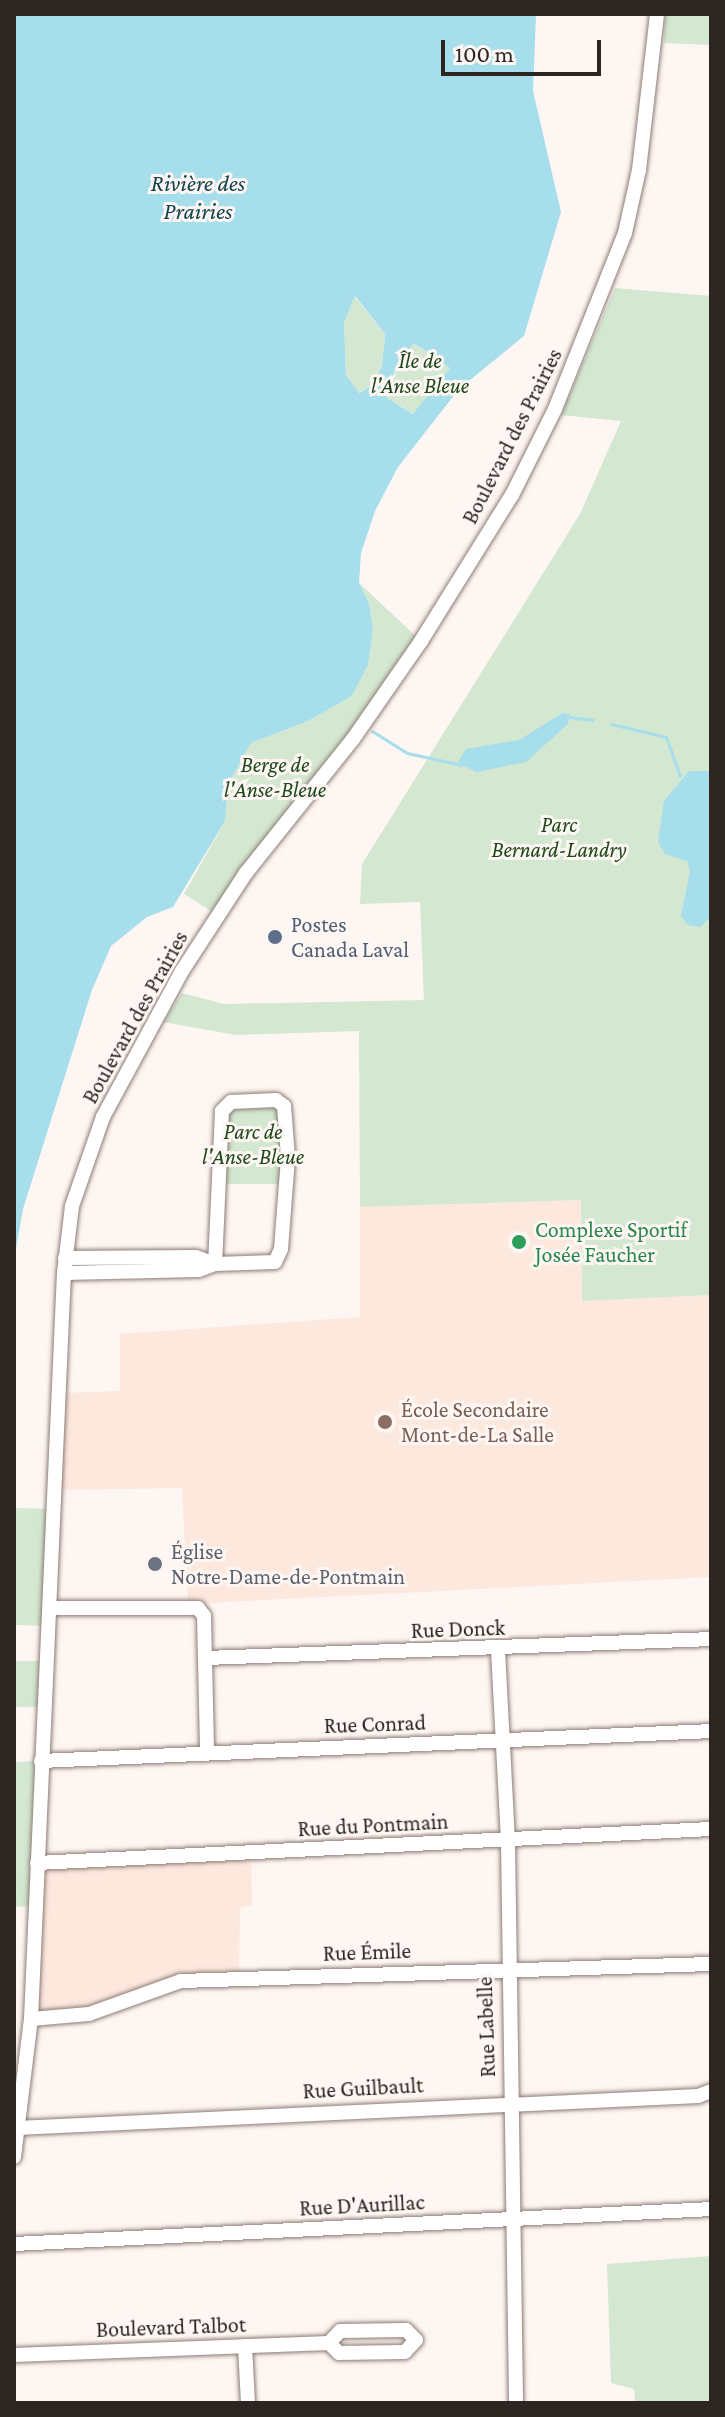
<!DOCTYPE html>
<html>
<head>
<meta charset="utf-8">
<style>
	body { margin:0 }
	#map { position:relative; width:725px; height:2417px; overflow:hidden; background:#fef6f3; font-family:"Crimson Pro",serif }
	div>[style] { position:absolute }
	.built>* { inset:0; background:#fde8de }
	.green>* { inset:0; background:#d3e7d1 }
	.water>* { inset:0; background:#a6deeb }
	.stream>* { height:3px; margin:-1.5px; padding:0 1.5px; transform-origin:1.5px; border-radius:1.5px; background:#a6deeb }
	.roads { filter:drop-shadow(0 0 2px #8d7c74) drop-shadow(0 0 2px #8d7c74) }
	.minor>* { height:14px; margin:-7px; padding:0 7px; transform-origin:7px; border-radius:7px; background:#fff }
	.dots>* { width:22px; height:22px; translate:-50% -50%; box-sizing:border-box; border:4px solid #fef6f3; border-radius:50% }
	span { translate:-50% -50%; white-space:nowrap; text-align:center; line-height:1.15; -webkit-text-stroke:6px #fef6f3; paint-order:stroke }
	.park-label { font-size:22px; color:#1c4819; font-style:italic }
	.street-label { font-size:22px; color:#2c2522 }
	.service-label { font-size:22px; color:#4e5e75 }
	.left { translate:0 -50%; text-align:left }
	.leisure-label { font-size:22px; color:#27864d }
	.education-label { font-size:22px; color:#785e54 }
	.worship-label { font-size:22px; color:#5b616d }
	.water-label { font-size:24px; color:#12444d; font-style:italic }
	.frame { position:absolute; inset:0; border:16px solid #2c2522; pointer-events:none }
	.scale { position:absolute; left:441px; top:40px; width:160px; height:36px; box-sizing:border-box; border:4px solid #2c2522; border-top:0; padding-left:10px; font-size:24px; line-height:28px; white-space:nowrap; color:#2c2522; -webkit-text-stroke:6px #fef6f3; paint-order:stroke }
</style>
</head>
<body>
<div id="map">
	<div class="built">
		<div style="clip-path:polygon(581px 1200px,582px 1301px,711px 1295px,711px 1577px,188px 1604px,182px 1488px,55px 1490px,60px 1393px,120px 1391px,120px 1334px,360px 1317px,360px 1207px)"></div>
		<div style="clip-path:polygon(251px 1853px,252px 1905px,240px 1908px,239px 1979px,181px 1981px,89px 2014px,31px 2019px,37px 1863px)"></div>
	</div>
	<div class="green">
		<div style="clip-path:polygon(665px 14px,711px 14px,711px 45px,664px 43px)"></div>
		<div style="clip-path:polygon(615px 288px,711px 296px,711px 1295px,582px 1301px,581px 1200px,360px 1207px,359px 1031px,236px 1035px,163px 1022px,182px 993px,224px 1004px,424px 1000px,420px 902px,360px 904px,362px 864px,580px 514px,621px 421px,561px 415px)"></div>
		<div style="clip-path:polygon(354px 296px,385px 334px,382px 367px,371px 386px,358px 393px,346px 375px,344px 322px)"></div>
		<div style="clip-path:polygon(414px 343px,450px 368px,414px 414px,387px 398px,395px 368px)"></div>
		<div style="clip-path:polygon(359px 583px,421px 641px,219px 916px,184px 894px,225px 821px,228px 784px,251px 743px,306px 722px,352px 696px,368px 665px,373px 630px,369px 603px)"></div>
		<div style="clip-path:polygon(231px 1102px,284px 1106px,283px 1184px,220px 1184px,219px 1123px)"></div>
		<div style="clip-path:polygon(14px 1508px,54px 1509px,49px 1626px,14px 1625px)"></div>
		<div style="clip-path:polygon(14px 1661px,47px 1661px,44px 1707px,14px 1707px)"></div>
		<div style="clip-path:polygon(41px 1761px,36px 1906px,14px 1907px,14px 1762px)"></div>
		<div style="clip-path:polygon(711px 2256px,711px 2403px,635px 2403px,634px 2389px,611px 2383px,607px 2264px)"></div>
	</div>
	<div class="water">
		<div style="clip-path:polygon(evenodd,14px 14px,536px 14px,533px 91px,561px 212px,524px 336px,459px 389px,398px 467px,375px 511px,361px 553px,359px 583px,369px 603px,373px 630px,368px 665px,352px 696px,306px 722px,251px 743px,228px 784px,225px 821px,173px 907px,147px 917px,111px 946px,92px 990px,23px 1209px,14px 1260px,14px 14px,355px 296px,385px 334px,382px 367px,371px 386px,359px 393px,346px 375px,344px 322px,355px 296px,14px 14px,414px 343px,450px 368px,413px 414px,387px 398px,395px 368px,414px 343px)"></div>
		<div style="clip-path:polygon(563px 713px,570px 714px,568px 724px,526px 762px,476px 772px,458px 762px,466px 749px,519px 740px)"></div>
		<div style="clip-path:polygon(689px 771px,711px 771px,711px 917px,700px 927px,688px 925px,681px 916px,690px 871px,687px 861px,665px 854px,658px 842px,664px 801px)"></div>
	</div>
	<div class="stream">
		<div style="left:569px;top:717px;width:24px;rotate:7deg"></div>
		<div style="left:611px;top:724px;width:57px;rotate:13.3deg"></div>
		<div style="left:666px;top:737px;width:41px;rotate:70.3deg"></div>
		<div style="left:372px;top:731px;width:41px;rotate:32.2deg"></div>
		<div style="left:407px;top:753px;width:56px;rotate:12.3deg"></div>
	</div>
	<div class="roads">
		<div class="minor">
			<div style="left:65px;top:1258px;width:131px;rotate:-0.4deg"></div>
			<div style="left:196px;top:1257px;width:20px;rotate:20deg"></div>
			<div style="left:215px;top:1264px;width:60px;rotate:-1.9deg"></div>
			<div style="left:275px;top:1262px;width:14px;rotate:-65deg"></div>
			<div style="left:281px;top:1249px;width:92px;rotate:-85.6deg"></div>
			<div style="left:288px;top:1157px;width:51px;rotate:-94.5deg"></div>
			<div style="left:284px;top:1106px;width:10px;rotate:-143deg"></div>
			<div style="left:276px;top:1100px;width:45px;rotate:177.5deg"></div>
			<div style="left:231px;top:1102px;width:13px;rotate:135deg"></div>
			<div style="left:222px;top:1111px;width:153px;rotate:92.6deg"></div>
			<div style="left:64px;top:1273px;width:135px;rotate:-1.3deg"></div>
			<div style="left:199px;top:1270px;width:17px;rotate:-21deg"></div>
			<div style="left:51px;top:1608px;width:147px"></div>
			<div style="left:198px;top:1608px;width:10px;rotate:53deg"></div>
			<div style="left:204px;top:1616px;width:137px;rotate:88.7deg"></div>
			<div style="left:498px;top:1650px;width:191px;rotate:87deg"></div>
			<div style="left:508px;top:1841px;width:562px;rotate:89.18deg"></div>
			<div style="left:206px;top:1658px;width:505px;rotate:-2.15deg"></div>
			<div style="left:41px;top:1761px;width:671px;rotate:-2.56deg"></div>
			<div style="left:37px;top:1863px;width:675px;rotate:-2.89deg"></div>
			<div style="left:31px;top:2019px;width:58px;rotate:-4.9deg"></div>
			<div style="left:89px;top:2014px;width:98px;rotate:-19.7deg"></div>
			<div style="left:181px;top:1981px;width:530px;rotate:-1.84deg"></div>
			<div style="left:17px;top:2128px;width:682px;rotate:-2.69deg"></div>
			<div style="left:698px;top:2096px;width:14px;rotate:-21deg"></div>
			<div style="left:14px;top:2157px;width:139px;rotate:-83deg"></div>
			<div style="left:31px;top:2019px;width:747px;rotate:-87.47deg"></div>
			<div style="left:64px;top:1273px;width:67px;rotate:-83.2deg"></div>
			<div style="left:72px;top:1206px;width:94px;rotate:-70.8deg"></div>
			<div style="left:103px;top:1117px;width:166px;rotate:-61.6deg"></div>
			<div style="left:182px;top:971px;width:117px;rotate:-56.9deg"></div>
			<div style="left:246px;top:873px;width:171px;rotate:-51.4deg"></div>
			<div style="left:353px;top:739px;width:119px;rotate:-55.2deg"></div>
			<div style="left:421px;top:641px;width:172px;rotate:-58.1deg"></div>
			<div style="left:512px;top:495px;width:96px;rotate:-63.4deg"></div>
			<div style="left:555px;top:409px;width:189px;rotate:-68.3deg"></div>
			<div style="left:625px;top:233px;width:65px;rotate:-77.5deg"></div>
			<div style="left:639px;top:170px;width:157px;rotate:-83.4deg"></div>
			<div style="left:14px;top:2244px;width:698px;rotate:-2.87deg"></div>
			<div style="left:245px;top:2346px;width:57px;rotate:87deg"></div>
			<div style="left:14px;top:2355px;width:315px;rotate:-2.2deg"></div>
			<div style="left:329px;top:2343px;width:16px;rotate:-47deg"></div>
			<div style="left:340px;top:2331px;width:66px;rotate:-0.9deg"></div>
			<div style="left:406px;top:2330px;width:14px;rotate:45deg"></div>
			<div style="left:416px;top:2340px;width:16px;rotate:133deg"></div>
			<div style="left:405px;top:2352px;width:66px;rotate:179.1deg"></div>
			<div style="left:339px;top:2353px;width:14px;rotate:-135deg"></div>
		</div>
	</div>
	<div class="dots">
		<div style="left:275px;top:937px;background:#5c6f8a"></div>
		<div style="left:519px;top:1242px;background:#2e9e5b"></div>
		<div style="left:385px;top:1422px;background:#8d6e63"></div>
		<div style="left:155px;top:1564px;background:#6b7280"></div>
	</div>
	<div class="park-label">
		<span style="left:420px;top:373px">Île de<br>l'Anse Bleue</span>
		<span style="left:275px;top:777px">Berge de<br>l'Anse-Bleue</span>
		<span style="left:559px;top:837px">Parc<br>Bernard-Landry</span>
		<span style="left:253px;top:1144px">Parc de<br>l'Anse-Bleue</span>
	</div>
	<div class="street-label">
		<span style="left:512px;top:436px;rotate:-63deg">Boulevard des Prairies</span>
		<span style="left:135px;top:1017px;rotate:-61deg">Boulevard des Prairies</span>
		<span style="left:458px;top:1629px;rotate:-2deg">Rue Donck</span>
		<span style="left:375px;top:1724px;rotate:-2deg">Rue Conrad</span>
		<span style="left:373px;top:1825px;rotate:-3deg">Rue du Pontmain</span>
		<span style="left:367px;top:1952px;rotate:-2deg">Rue Émile</span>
		<span style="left:486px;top:2027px;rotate:-92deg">Rue Labelle</span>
		<span style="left:363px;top:2088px;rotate:-3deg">Rue Guilbault</span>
		<span style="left:362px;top:2205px;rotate:-3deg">Rue D'Aurillac</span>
		<span style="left:171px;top:2327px;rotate:-2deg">Boulevard Talbot</span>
	</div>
	<div class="service-label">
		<span class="left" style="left:291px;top:937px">Postes<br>Canada Laval</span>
	</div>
	<div class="leisure-label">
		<span class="left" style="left:535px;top:1242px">Complexe Sportif<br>Josée Faucher</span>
	</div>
	<div class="education-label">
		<span class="left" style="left:401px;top:1422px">École Secondaire<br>Mont-de-La Salle</span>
	</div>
	<div class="worship-label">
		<span class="left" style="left:171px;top:1564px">Église<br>Notre-Dame-de-Pontmain</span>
	</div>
	<div class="water-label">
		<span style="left:198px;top:197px">Rivière des<br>Prairies</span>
	</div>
	<div class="frame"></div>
	<div class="scale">100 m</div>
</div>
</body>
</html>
